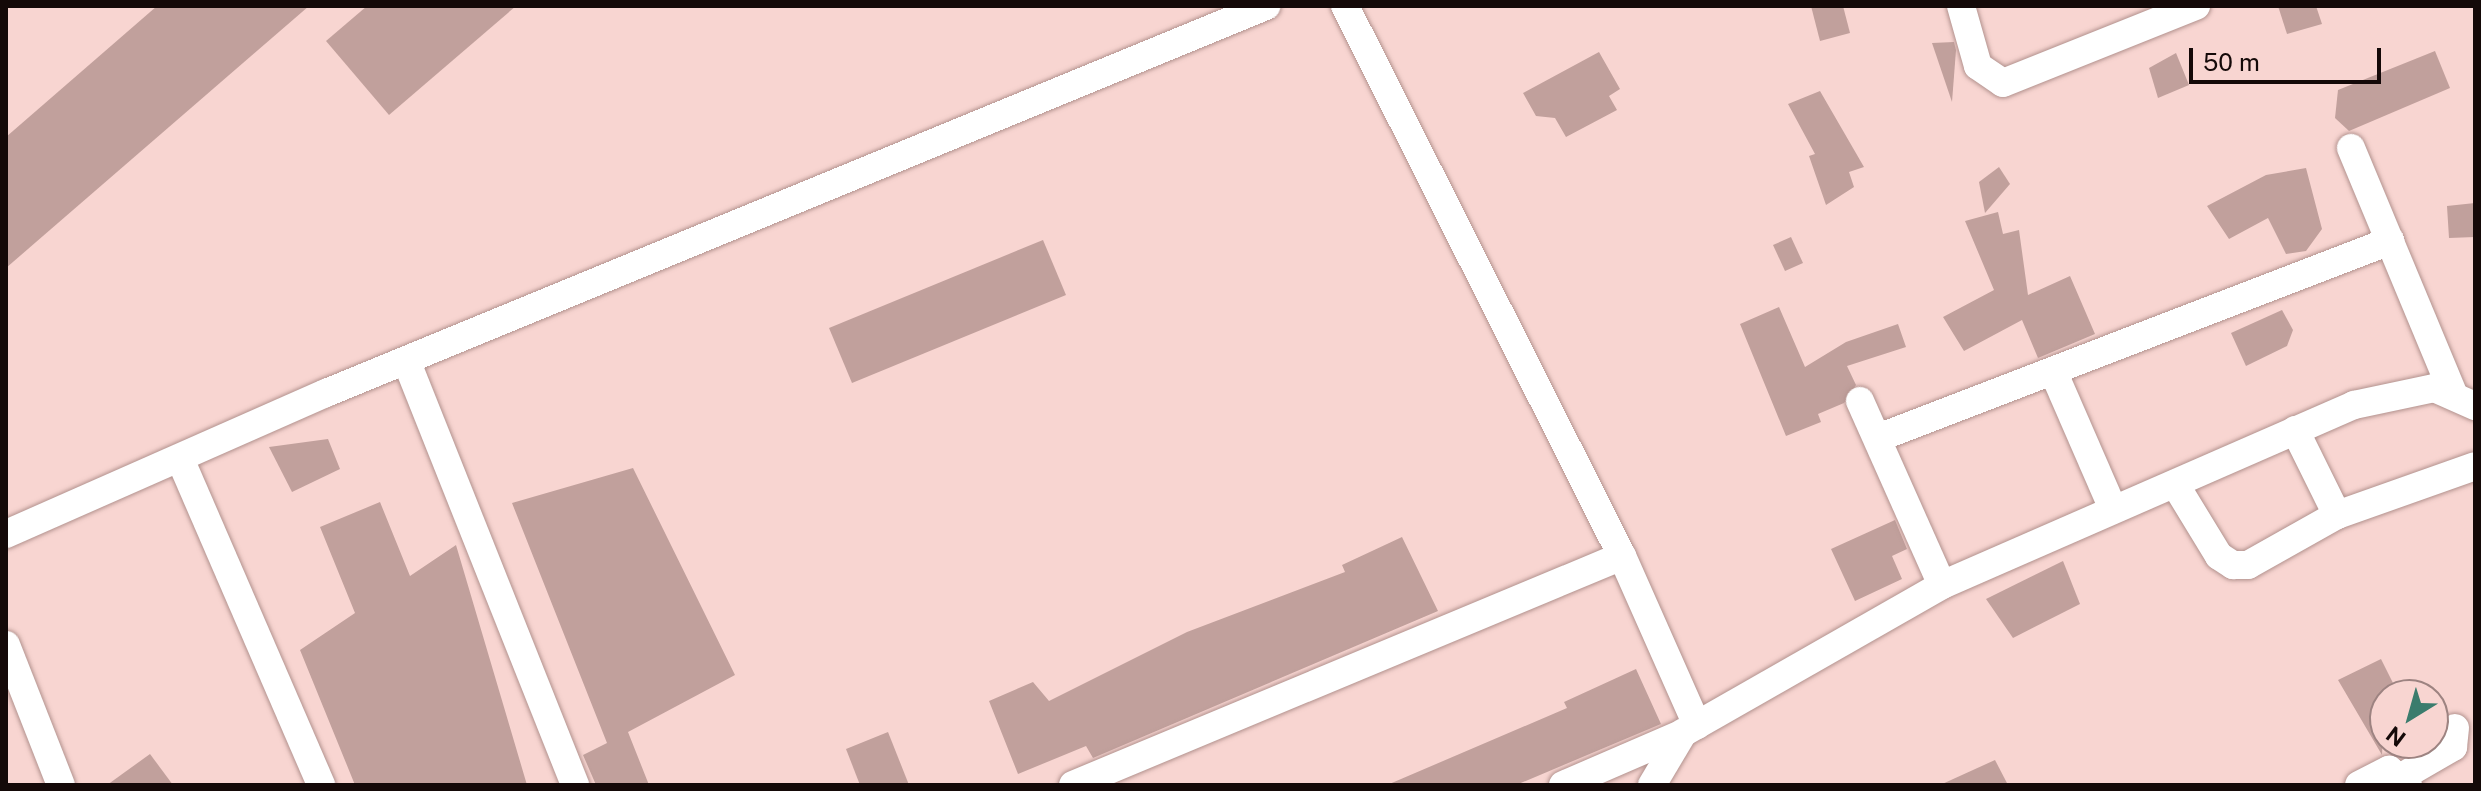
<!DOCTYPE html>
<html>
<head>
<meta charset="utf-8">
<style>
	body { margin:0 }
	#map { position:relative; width:2481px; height:791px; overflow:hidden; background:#f8d5d1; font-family:"Public Sans",sans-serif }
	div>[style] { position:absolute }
	.building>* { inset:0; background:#c1a09c }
	.roads { filter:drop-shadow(0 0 2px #b2928e) drop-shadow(0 0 2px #b2928e) }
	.minor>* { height:28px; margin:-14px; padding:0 14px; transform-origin:14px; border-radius:14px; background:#fff }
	span { translate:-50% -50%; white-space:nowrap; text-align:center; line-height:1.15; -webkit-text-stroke:6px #f8d5d1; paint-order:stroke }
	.frame { position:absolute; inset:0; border:8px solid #140908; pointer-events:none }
	.north { position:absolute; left:2369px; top:679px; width:80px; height:80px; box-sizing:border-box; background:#f8d5d1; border:2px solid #9d8381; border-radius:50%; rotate:217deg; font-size:22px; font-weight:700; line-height:32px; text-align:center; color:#140908 }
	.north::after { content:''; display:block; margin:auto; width:28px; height:36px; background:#3b7c6d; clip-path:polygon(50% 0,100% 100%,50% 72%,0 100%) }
	.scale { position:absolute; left:2189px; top:48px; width:192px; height:36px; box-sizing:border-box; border:4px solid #140908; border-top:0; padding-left:10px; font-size:24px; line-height:28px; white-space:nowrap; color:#140908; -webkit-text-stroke:6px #f8d5d1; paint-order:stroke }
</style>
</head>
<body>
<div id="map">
	<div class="building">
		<div style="clip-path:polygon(157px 6px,309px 6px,6px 268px,6px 137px)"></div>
		<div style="clip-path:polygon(367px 6px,516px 6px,389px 115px,326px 41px)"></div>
		<div style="clip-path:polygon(1811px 6px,1843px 6px,1850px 33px,1820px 41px)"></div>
		<div style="clip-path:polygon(2278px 6px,2316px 6px,2322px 24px,2287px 34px)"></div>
		<div style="clip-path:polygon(1954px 42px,1956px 50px,1952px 102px,1932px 43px)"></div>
		<div style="clip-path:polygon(2435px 51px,2450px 88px,2349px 131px,2335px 118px,2338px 90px)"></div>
		<div style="clip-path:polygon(1599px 52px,1620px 89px,1609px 96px,1617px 110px,1566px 137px,1555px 118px,1536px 116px,1523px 93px)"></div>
		<div style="clip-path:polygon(2176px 53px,2189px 85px,2158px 98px,2149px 68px)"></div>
		<div style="clip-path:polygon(1820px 91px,1864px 167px,1849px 172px,1854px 187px,1826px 205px,1809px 156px,1815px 154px,1788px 104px)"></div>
		<div style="clip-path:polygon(1999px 167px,2010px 184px,1985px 213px,1979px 182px)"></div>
		<div style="clip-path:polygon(2306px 168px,2322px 229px,2306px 251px,2286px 254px,2268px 218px,2229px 239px,2207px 206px,2266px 175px)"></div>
		<div style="clip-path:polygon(2475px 203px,2475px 237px,2449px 238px,2447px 206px)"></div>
		<div style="clip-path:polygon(1998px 212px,2003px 234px,2019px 230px,2028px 295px,2070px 276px,2095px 334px,2038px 358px,2022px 320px,1964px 351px,1943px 317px,1994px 290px,1965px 221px)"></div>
		<div style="clip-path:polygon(1791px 237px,1803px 263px,1785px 271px,1773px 245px)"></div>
		<div style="clip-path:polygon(1043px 240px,1066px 295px,852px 383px,829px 328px)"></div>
		<div style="clip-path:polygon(1779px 307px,1805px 367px,1846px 342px,1898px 324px,1906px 347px,1847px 366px,1856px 385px,1844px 403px,1818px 414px,1821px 422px,1786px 436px,1740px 324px)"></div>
		<div style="clip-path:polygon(2282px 310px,2293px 330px,2287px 346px,2246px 366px,2231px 333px)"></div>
		<div style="clip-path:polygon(328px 439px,340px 469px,292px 492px,269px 447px)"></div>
		<div style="clip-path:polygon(633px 468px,735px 675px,628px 732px,649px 785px,596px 785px,583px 755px,607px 743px,512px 503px)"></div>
		<div style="clip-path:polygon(380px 502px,410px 576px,456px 545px,527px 785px,355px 785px,300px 650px,355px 613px,320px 527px)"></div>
		<div style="clip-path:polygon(1895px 520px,1907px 549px,1892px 556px,1902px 579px,1855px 601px,1831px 549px)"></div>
		<div style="clip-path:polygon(1402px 537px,1438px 611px,1093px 758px,1086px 746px,1018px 774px,989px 701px,1033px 682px,1049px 701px,1187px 632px,1345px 572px,1342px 565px)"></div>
		<div style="clip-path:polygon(2063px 561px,2080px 604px,2013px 638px,1986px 599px)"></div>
		<div style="clip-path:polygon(2381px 659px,2399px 695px,2385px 695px,2382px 755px,2338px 680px)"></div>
		<div style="clip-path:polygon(1636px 669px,1661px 724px,1516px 785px,1387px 785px,1567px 708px,1564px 702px)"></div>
		<div style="clip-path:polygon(888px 732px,909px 785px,860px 785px,846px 749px)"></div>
		<div style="clip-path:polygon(150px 754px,173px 785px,107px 785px)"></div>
		<div style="clip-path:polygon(1995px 760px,2008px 785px,1940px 785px)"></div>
	</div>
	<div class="roads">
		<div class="minor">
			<div style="left:1345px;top:6px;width:616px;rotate:63.27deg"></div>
			<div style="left:1622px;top:556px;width:185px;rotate:66.1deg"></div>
			<div style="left:1961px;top:6px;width:62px;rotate:74.2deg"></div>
			<div style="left:1978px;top:66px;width:30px;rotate:34deg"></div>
			<div style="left:2003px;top:83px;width:208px;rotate:-21.8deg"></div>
			<div style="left:2351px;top:148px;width:268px;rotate:67.4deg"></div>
			<div style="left:408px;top:365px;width:452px;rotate:68.3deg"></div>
			<div style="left:2053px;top:371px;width:150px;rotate:66.5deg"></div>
			<div style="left:1860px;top:401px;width:201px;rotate:66deg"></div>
			<div style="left:2295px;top:430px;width:95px;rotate:63.7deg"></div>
			<div style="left:2337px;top:515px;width:146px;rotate:-19.5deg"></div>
			<div style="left:1878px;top:438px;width:549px;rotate:-21.05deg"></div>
			<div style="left:181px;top:461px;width:353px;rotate:66.6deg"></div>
			<div style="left:2175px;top:484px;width:84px;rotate:58.6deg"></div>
			<div style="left:2219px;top:556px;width:17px;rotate:33deg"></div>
			<div style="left:2233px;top:565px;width:15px"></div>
			<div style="left:2248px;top:565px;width:102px;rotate:-29.3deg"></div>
			<div style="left:6px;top:534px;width:350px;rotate:-23.8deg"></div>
			<div style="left:326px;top:393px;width:1017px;rotate:-22.38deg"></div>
			<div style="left:6px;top:645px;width:150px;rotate:68.6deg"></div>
			<div style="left:2403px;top:776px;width:58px;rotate:-30.1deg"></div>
			<div style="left:2453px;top:747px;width:19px;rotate:-84deg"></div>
			<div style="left:1073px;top:785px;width:595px;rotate:-22.64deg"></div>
			<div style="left:1563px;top:785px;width:131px;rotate:-23.4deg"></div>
			<div style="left:1683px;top:733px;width:298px;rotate:-29.7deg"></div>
			<div style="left:1942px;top:585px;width:450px;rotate:-23.6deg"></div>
			<div style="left:2354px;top:405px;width:82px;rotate:-12deg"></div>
			<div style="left:2434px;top:388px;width:45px;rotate:23.7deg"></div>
			<div style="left:1652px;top:785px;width:61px;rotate:-59.2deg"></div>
			<div style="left:2359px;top:785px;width:34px;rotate:-27deg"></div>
			<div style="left:2389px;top:770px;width:24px;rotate:38deg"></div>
		</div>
	</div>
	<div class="frame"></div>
	<div class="north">N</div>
	<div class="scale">50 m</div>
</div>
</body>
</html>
